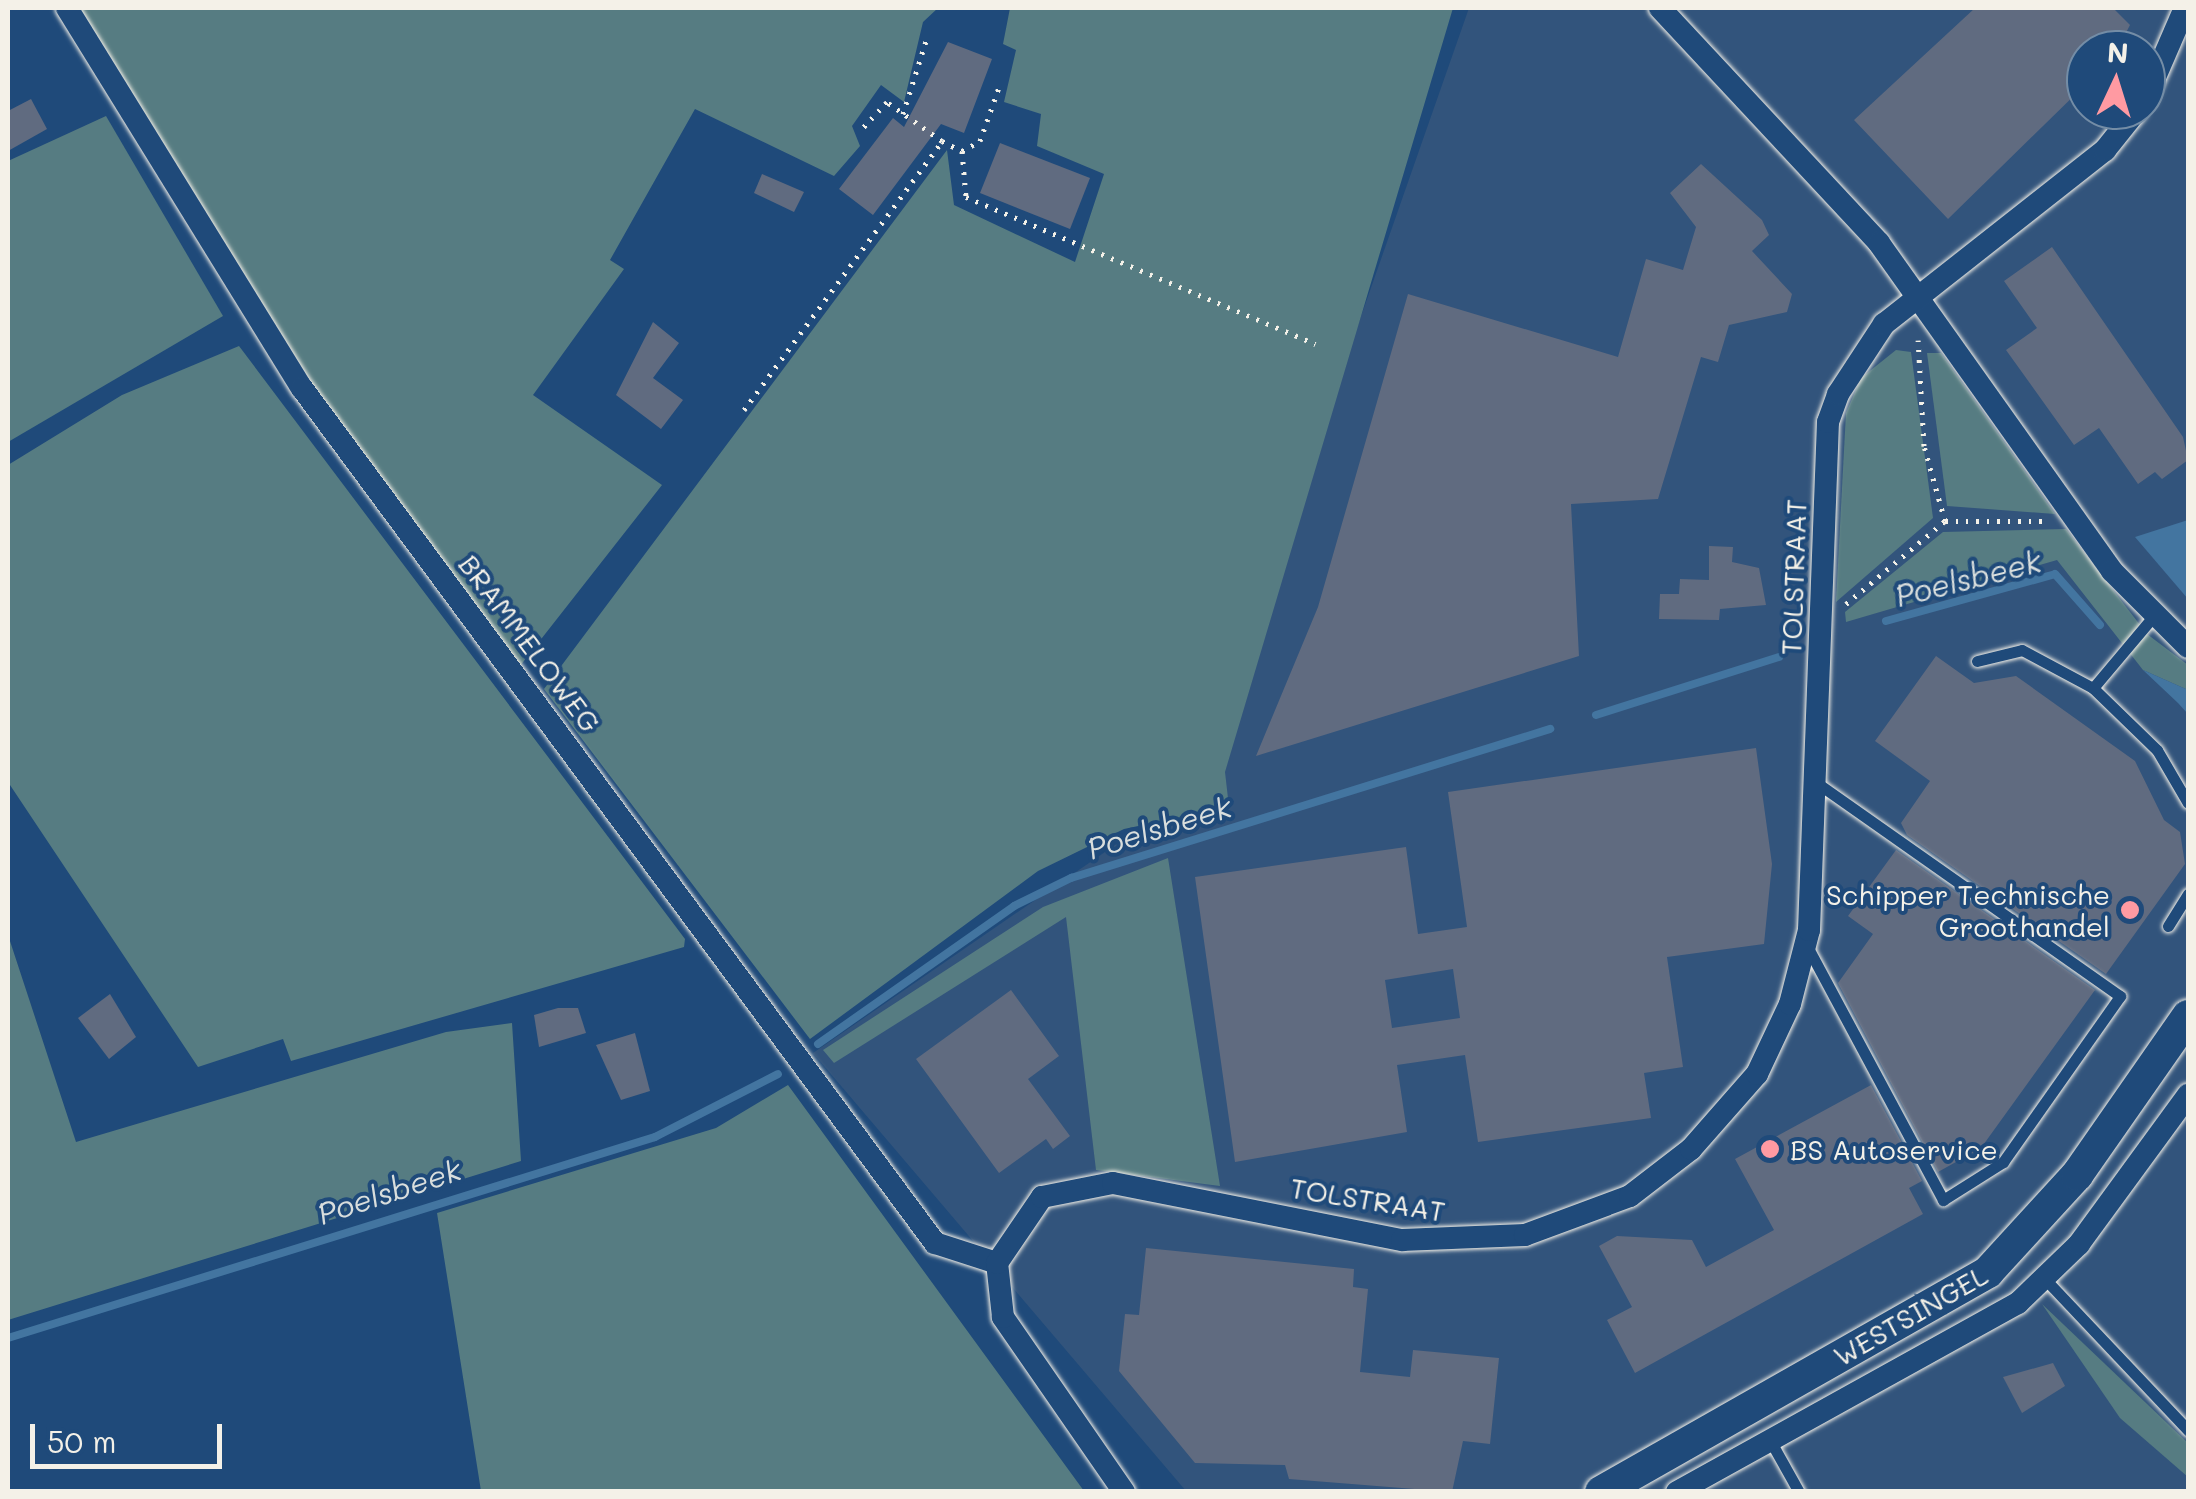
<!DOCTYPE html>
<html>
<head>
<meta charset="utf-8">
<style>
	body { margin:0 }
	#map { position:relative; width:2196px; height:1499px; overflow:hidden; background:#1f4a7a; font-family:Mali,sans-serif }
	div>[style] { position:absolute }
	.built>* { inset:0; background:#32547c }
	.green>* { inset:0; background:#567c82 }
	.water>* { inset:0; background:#4375a0 }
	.stream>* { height:8px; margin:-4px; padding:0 4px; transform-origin:4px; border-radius:4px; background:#4375a0 }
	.building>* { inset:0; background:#606b80 }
	.path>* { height:5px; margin-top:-2.5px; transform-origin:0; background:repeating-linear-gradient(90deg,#f4f1e8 0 2.5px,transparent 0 10.5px) }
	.roads { filter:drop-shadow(0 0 2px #f4f1e8) drop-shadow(0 0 2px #f4f1e8) }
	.lane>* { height:11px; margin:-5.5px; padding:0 5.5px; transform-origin:5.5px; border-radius:5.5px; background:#1f4a7a }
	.street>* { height:22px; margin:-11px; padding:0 11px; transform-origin:11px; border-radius:11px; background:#1f4a7a }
	.secondary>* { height:32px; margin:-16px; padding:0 16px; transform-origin:16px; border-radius:16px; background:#1f4a7a }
	.dots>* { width:28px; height:28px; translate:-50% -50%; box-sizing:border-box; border:5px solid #1f4a7a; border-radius:50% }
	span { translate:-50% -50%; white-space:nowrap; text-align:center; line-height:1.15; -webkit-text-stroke:8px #1f4a7a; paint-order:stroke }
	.street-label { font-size:28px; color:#f4f1e8 }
	.poi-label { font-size:28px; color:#f4f1e8 }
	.right { translate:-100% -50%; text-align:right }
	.left { translate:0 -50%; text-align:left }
	.water-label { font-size:30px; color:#d9dedd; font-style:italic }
	.frame { position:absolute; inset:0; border:10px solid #f4f1e8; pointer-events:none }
	.north { position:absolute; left:2066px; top:30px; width:100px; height:100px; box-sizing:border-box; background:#1f4a7a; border:2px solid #748da6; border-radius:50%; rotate:4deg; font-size:28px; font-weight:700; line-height:40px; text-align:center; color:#f4f1e8 }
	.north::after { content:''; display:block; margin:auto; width:35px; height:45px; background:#ff9aa2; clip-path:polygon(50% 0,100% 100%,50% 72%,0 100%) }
	.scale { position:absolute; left:30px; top:1424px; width:192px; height:45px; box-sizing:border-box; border:5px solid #f4f1e8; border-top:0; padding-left:12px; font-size:30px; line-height:35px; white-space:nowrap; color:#f4f1e8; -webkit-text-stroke:8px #1f4a7a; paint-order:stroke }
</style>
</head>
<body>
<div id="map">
	<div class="built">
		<div style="clip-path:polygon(evenodd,1469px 8px,2188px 8px,2188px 1491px,1186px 1491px,813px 1053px,1195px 790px,1469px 8px,2086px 50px,2146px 50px,2146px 110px,2086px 110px,2086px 50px)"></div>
	</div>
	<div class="green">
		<div style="clip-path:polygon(71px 8px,938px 8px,923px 22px,904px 102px,881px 85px,852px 126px,860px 146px,834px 176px,695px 109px,610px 260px,624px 269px,533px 395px,662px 485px,520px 666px,297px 371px)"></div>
		<div style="clip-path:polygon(1010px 8px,1453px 8px,1225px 772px,1229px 807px,1124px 829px,1038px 871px,810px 1039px,544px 689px,947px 150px,954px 205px,1075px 262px,1104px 174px,1037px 146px,1041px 114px,1004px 102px,1016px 50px,1003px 44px)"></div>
		<div style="clip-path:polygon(106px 116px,223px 316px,8px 442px,8px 161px)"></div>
		<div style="clip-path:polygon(239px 346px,685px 939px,684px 947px,291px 1061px,283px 1039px,198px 1067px,8px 782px,8px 465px,122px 395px)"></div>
		<div style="clip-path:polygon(1896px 350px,1911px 352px,1933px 518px,1836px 602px,1846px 413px,1861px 378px)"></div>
		<div style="clip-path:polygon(1927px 353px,1941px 353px,2055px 514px,1947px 506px)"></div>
		<div style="clip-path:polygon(2066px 529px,2147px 634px,2188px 665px,2188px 690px,2143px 670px,2057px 560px,1846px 622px,1845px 612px,1943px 532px)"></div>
		<div style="clip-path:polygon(1168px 858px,1220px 1186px,1096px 1170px,1066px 917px,834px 1063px,823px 1050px,1043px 907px)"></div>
		<div style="clip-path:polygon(8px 935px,76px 1142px,446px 1032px,512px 1023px,521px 1161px,8px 1320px)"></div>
		<div style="clip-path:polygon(788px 1085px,1084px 1491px,481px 1491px,437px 1213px,716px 1128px)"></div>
		<div style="clip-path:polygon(2042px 1304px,2188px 1443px,2188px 1477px,2120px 1418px)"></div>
	</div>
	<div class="water">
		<div style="clip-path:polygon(2188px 520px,2188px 599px,2135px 537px)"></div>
		<div style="clip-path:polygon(2143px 670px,2188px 690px,2188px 714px,2178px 703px)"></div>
	</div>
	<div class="stream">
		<div style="left:1886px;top:621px;width:175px;rotate:-15.5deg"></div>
		<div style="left:2055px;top:574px;width:68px;rotate:48.6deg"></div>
		<div style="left:1596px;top:715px;width:192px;rotate:-17.6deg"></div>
		<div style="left:818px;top:1044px;width:240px;rotate:-35.1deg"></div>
		<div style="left:1014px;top:906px;width:64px;rotate:-26.2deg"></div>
		<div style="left:1071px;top:878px;width:502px;rotate:-17.28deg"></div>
		<div style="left:8px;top:1338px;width:678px;rotate:-17.26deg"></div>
		<div style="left:655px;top:1137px;width:138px;rotate:-27.1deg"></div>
	</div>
	<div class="building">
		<div style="clip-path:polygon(1975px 8px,2113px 8px,2130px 25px,2117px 50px,2086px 50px,2086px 84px,1948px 219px,1854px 120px)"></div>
		<div style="clip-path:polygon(948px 42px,992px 59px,964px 133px,941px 124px,873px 215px,839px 189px,893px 118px,904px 127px)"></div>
		<div style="clip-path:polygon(31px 99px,47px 129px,8px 151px,8px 111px)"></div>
		<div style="clip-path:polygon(1000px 143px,1090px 178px,1070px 229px,980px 193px)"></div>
		<div style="clip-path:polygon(1701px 164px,1762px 220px,1769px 235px,1752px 251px,1792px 294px,1787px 312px,1729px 325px,1718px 362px,1701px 357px,1658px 499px,1571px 504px,1579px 656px,1256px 756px,1318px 607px,1408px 294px,1618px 357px,1646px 259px,1683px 270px,1696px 227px,1670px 193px)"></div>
		<div style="clip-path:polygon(762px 174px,804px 192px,794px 212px,754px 193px)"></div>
		<div style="clip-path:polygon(2052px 247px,2183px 437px,2188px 460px,2162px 479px,2155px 472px,2138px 484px,2099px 428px,2074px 445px,2006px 350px,2037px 328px,2004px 281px)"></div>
		<div style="clip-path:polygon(653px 322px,679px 343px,653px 378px,683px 400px,661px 429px,616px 395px)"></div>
		<div style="clip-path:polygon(1709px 546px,1733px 547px,1732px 562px,1759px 568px,1766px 605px,1720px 609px,1719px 620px,1659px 619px,1660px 594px,1679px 594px,1680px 579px,1709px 580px)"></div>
		<div style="clip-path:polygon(1936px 656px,1974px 683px,2016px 676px,2135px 761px,2164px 820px,2180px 832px,2185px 864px,2106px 974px,1907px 835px,1901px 823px,1930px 781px,1875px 741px)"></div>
		<div style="clip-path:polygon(evenodd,1756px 748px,1772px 864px,1764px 944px,1667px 957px,1683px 1067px,1644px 1073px,1651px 1118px,1478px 1142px,1465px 1055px,1397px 1065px,1407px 1132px,1235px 1162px,1195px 877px,1406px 847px,1418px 934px,1467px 927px,1448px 792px,1756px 748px,1453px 969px,1460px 1018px,1392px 1028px,1385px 980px,1453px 969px)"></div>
		<div style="clip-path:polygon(1896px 850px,2095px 990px,1981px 1148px,1938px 1172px,1838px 983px,1873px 934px,1848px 916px)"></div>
		<div style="clip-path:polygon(1011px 990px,1059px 1056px,1028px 1079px,1070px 1136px,1053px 1149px,1046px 1139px,999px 1173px,916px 1059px)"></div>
		<div style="clip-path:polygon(110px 994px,136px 1037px,109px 1059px,78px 1018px)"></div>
		<div style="clip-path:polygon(558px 1008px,578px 1008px,586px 1033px,539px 1047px,534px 1015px)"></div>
		<div style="clip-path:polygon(635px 1033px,650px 1091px,621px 1100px,596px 1045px)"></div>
		<div style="clip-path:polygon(1871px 1085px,1922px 1181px,1909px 1188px,1923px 1214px,1635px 1373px,1607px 1320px,1632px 1307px,1599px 1246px,1617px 1236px,1692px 1240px,1706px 1267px,1774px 1230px,1735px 1159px)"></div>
		<div style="clip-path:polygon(1146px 1248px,1354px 1269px,1353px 1287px,1368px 1289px,1360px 1372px,1410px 1377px,1413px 1350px,1499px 1358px,1490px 1444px,1463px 1441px,1452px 1492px,1289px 1479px,1285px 1465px,1195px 1463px,1119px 1371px,1125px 1314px,1139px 1315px)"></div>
		<div style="clip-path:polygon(2053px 1363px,2065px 1386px,2022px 1413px,2003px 1377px)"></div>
	</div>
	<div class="path">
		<div style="left:903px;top:114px;width:80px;rotate:-72.5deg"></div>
		<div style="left:942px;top:141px;width:22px;rotate:27deg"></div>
		<div style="left:962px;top:151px;width:46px;rotate:85deg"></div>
		<div style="left:966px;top:197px;width:379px;rotate:22.8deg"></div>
		<div style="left:962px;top:151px;width:21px;rotate:-29deg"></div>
		<div style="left:980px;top:141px;width:57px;rotate:-70.6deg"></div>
		<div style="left:744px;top:410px;width:334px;rotate:-53.6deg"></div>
		<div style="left:942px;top:141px;width:67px;rotate:-144.7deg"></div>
		<div style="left:887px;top:102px;width:37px;rotate:133deg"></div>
		<div style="left:1945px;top:521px;width:102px"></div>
		<div style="left:1846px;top:604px;width:129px;rotate:-40deg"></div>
		<div style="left:1945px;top:521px;width:78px;rotate:-105.6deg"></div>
		<div style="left:1924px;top:446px;width:106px;rotate:-93.2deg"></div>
	</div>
	<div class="roads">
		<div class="lane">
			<div style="left:1977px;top:661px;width:46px;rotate:-13.7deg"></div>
			<div style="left:2022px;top:650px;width:81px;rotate:28.2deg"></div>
			<div style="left:2093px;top:688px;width:89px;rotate:44.1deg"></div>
			<div style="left:2157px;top:750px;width:61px;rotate:59.7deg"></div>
			<div style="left:2093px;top:688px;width:92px;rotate:-49.9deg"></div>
			<div style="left:2168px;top:926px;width:38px;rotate:-58deg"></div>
			<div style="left:1808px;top:948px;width:286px;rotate:61.8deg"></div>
			<div style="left:1943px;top:1200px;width:71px;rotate:-32.3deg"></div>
			<div style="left:2003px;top:1162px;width:203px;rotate:-54.8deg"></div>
			<div style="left:2120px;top:996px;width:370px;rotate:-144.9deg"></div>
			<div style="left:2045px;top:1279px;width:208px;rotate:46.6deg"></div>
			<div style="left:1771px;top:1442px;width:57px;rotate:60.8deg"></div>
		</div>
		<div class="street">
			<div style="left:67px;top:8px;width:447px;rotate:58.3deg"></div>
			<div style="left:302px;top:388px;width:1064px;rotate:53.49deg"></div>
			<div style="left:935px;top:1243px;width:65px;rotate:17.9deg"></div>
			<div style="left:1660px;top:8px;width:321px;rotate:47deg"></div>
			<div style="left:1879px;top:243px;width:402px;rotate:54.6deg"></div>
			<div style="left:2112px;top:571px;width:107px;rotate:45deg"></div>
			<div style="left:2146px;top:98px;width:98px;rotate:-66.6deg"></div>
			<div style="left:1124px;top:1492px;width:213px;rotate:-124.7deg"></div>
			<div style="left:1003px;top:1317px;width:54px;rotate:-96.3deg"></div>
			<div style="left:997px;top:1263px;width:80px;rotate:-55.7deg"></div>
			<div style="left:1042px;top:1197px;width:72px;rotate:-11.2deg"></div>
			<div style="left:1113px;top:1183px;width:295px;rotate:11.2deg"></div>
			<div style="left:1402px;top:1240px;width:123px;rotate:-2.3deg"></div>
			<div style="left:1525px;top:1235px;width:112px;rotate:-20.4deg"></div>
			<div style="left:1630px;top:1196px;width:77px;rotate:-37.6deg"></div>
			<div style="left:1691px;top:1149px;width:100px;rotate:-48.7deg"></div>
			<div style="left:1757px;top:1074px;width:77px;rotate:-64.8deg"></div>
			<div style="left:1790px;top:1004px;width:76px;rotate:-75.6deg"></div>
			<div style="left:1809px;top:930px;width:508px;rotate:-87.86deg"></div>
			<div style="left:1828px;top:422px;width:30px;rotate:-70deg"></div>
			<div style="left:1838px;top:394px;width:84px;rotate:-56.7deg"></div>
			<div style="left:1884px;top:324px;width:281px;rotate:-38.2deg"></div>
			<div style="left:2105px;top:150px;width:51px;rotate:-51.3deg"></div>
			<div style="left:1677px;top:1492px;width:390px;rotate:-29deg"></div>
			<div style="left:2018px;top:1303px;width:85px;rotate:-44deg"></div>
			<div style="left:2079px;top:1244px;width:185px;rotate:-53.8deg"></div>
		</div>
		<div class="secondary">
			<div style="left:1601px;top:1492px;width:445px;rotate:-29.6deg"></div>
			<div style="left:1988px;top:1272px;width:132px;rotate:-47.5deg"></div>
			<div style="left:2077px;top:1175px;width:194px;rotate:-55.1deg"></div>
		</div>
	</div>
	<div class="dots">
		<div style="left:2130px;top:910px;background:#ff9aa2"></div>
		<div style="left:1770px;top:1149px;background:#ff9aa2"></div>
	</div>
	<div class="street-label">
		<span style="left:1793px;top:577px;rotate:-88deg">TOLSTRAAT</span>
		<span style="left:530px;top:643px;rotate:53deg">BRAMMELOWEG</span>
		<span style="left:1368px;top:1199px;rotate:9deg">TOLSTRAAT</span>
		<span style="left:1910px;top:1315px;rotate:-30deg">WESTSINGEL</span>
	</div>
	<div class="poi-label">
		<span class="right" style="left:2110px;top:910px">Schipper Technische<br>Groothandel</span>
		<span class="left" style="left:1790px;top:1149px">BS Autoservice</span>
	</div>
	<div class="water-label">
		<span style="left:1968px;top:578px;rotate:-14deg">Poelsbeek</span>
		<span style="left:1159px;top:827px;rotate:-17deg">Poelsbeek</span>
		<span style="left:389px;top:1191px;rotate:-18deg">Poelsbeek</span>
	</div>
	<div class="frame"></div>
	<div class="north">N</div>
	<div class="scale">50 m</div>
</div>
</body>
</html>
